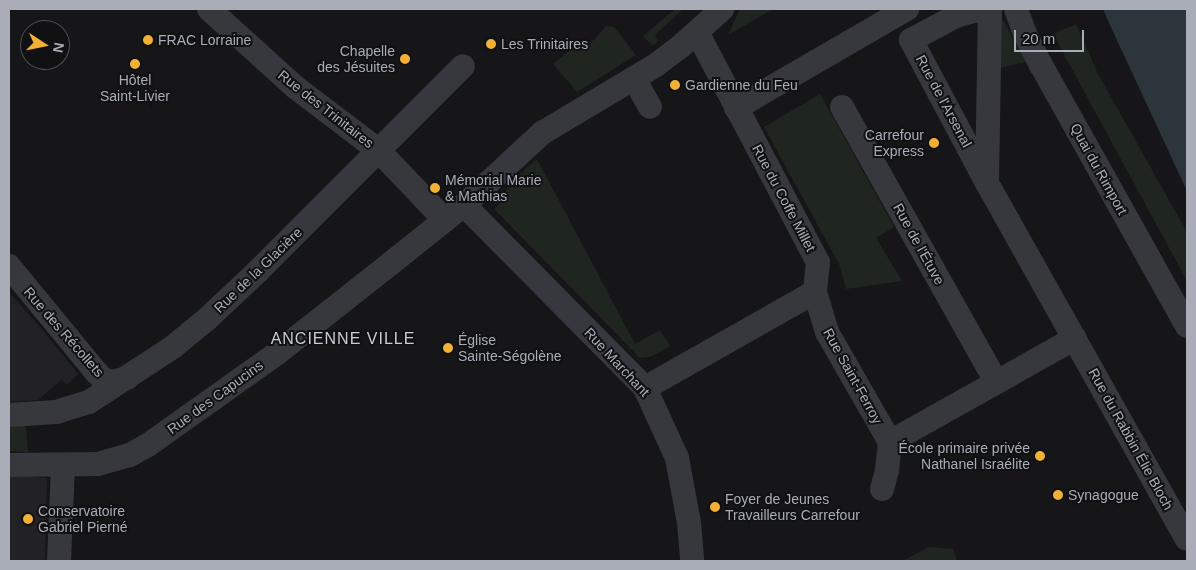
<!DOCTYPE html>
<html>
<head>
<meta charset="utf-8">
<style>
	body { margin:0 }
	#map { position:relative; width:1196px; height:570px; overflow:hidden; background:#161618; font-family:Helvetica,sans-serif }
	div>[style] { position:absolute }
	.built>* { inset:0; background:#222225 }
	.green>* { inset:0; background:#1e261f }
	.water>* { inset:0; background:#2c353c }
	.minor>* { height:24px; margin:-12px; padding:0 12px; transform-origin:12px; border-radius:12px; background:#37383d }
	.dots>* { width:14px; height:14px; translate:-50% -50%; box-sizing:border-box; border:2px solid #111113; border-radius:50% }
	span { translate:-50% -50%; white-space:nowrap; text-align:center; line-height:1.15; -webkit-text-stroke:4px #111113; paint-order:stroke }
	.poi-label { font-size:14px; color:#a8adb8 }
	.left { translate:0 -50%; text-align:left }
	.right { translate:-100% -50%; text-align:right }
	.street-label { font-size:14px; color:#a8adb8 }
	.quarter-label { font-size:16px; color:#c9ccd4; letter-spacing:1px }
	.frame { position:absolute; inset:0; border:10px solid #a8adb8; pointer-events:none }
	.north { position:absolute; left:20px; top:20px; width:50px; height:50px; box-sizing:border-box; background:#111113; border:1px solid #4d4f55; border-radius:50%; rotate:101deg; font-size:14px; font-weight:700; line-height:20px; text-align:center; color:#a8adb8 }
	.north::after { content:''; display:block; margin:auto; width:18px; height:22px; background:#f2b134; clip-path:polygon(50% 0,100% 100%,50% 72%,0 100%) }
	.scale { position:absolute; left:1014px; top:30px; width:70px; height:22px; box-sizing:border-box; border:2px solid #a8adb8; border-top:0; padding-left:6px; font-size:15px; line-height:18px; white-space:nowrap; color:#a8adb8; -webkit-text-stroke:4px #111113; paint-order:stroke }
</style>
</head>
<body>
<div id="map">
	<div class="built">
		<div style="clip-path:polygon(9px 292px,41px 328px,78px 374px,67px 385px,61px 380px,38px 400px,9px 402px)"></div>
		<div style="clip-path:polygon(9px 475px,47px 478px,45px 561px,9px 561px)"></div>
	</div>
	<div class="green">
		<div style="clip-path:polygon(675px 9px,683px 9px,655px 35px,658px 41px,653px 46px,643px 36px)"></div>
		<div style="clip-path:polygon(740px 9px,773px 9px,728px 35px)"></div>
		<div style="clip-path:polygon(1003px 20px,1026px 62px,1000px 68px,1000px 21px)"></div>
		<div style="clip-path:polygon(1076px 24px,1098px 74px,1187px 232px,1187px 281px,1053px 34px)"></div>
		<div style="clip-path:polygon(606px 26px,614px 27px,636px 55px,577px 92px,553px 64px,580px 42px,584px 47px,595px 39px)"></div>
		<div style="clip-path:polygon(820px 94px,894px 227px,876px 238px,902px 281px,846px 289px,839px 264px,764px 127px)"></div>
		<div style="clip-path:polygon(537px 159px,635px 344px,660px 330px,670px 346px,650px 357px,640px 358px,495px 210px,510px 183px)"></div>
		<div style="clip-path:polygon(25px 419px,28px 452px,9px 451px,9px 420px)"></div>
		<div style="clip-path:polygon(929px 547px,953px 549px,957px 561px,902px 561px)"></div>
	</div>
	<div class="water">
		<div style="clip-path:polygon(1103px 9px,1187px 9px,1187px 191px,1109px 23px)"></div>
	</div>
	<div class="minor">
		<div style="left:209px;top:9px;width:116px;rotate:42.2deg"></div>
		<div style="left:295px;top:87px;width:104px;rotate:37.2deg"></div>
		<div style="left:378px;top:150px;width:97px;rotate:46.3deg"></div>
		<div style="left:990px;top:9px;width:174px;rotate:91deg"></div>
		<div style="left:987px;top:183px;width:408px;rotate:60.7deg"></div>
		<div style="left:1016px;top:9px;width:27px;rotate:70deg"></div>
		<div style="left:1025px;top:34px;width:35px;rotate:63deg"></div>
		<div style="left:1041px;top:65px;width:299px;rotate:60.8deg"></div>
		<div style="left:697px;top:32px;width:260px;rotate:62.3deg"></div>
		<div style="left:818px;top:262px;width:30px;rotate:96deg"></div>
		<div style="left:815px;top:292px;width:42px;rotate:73.3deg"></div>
		<div style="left:827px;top:332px;width:127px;rotate:60.2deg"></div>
		<div style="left:890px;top:442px;width:212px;rotate:-29.3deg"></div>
		<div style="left:634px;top:79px;width:32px;rotate:60deg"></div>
		<div style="left:842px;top:107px;width:314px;rotate:60.7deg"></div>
		<div style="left:736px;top:108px;width:198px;rotate:-30.1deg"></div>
		<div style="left:986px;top:181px;width:160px;rotate:-118deg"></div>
		<div style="left:911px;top:40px;width:51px;rotate:-28.1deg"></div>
		<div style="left:956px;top:16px;width:18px;rotate:-16deg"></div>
		<div style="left:973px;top:11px;width:16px"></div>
		<div style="left:464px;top:205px;width:257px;rotate:45.3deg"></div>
		<div style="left:645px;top:388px;width:77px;rotate:65.4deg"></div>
		<div style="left:677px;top:458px;width:66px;rotate:79.5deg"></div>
		<div style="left:689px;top:523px;width:38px;rotate:85deg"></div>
		<div style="left:9px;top:266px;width:137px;rotate:50.6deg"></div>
		<div style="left:96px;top:372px;width:11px;rotate:45deg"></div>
		<div style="left:104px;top:380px;width:9px;rotate:13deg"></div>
		<div style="left:113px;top:382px;width:15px;rotate:-16deg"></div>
		<div style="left:645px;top:388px;width:195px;rotate:-29.5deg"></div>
		<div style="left:9px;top:415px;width:47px;rotate:-3.7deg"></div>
		<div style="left:56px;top:412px;width:34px;rotate:-17deg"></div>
		<div style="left:89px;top:402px;width:100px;rotate:-33.2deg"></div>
		<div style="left:173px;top:347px;width:44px;rotate:-39.5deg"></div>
		<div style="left:207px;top:319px;width:69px;rotate:-43.2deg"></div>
		<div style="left:257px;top:272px;width:291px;rotate:-45deg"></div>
		<div style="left:9px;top:465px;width:89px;rotate:-0.6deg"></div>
		<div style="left:98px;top:464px;width:33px;rotate:-16deg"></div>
		<div style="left:130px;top:455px;width:21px;rotate:-29deg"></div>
		<div style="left:148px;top:445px;width:157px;rotate:-35.4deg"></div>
		<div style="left:276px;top:354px;width:145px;rotate:-38.3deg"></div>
		<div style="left:390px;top:264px;width:95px;rotate:-38.6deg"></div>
		<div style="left:464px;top:205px;width:106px;rotate:-42.7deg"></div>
		<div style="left:542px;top:133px;width:133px;rotate:-30.8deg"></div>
		<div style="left:656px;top:65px;width:30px;rotate:-37deg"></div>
		<div style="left:680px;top:47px;width:57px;rotate:-42.1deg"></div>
		<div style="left:882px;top:489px;width:20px;rotate:-75deg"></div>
		<div style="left:887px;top:470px;width:28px;rotate:-84deg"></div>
		<div style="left:59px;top:561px;width:95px;rotate:-87.6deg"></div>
	</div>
	<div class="dots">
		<div style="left:148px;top:40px;background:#f2b134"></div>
		<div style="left:491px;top:44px;background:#f2b134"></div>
		<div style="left:405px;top:59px;background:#f2b134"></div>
		<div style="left:135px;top:64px;background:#f2b134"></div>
		<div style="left:675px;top:85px;background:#f2b134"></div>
		<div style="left:934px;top:143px;background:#f2b134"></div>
		<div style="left:435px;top:188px;background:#f2b134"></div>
		<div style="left:448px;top:348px;background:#f2b134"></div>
		<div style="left:1040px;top:456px;background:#f2b134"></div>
		<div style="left:1058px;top:495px;background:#f2b134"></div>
		<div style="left:715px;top:507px;background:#f2b134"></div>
		<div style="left:28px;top:519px;background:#f2b134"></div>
	</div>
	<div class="poi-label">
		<span class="left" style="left:158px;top:40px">FRAC Lorraine</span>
		<span class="left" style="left:501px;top:44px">Les Trinitaires</span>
		<span class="right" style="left:395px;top:59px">Chapelle<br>des Jésuites</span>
		<span style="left:135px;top:88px">Hôtel<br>Saint-Livier</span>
		<span class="left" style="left:685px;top:85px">Gardienne du Feu</span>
		<span class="right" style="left:924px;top:143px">Carrefour<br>Express</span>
		<span class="left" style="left:445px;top:188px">Mémorial Marie<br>&amp; Mathias</span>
		<span class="left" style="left:458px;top:348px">Église<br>Sainte-Ségolène</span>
		<span class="right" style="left:1030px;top:456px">École primaire privée<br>Nathanel Israélite</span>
		<span class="left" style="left:1068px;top:495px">Synagogue</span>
		<span class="left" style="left:725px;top:507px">Foyer de Jeunes<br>Travailleurs Carrefour</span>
		<span class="left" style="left:38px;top:519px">Conservatoire<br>Gabriel Pierné</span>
	</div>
	<div class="street-label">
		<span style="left:944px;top:101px;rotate:62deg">Rue de l'Arsenal</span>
		<span style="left:326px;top:109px;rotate:38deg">Rue des Trinitaires</span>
		<span style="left:1099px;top:169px;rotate:61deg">Quai du Rimport</span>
		<span style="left:784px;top:198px;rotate:62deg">Rue du Coffe Millet</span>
		<span style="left:919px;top:244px;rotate:61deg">Rue de l'Étuve</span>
		<span style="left:258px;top:270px;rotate:-44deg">Rue de la Glacière</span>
		<span style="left:64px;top:332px;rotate:49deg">Rue des Récollets</span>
		<span style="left:617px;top:362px;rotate:47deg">Rue Marchant</span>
		<span style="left:853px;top:376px;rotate:61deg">Rue Saint-Ferroy</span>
		<span style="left:215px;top:397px;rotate:-36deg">Rue des Capucins</span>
		<span style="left:1131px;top:439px;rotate:61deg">Rue du Rabbin Élie Bloch</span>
	</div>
	<div class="quarter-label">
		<span style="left:343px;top:339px">ANCIENNE VILLE</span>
	</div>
	<div class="frame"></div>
	<div class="north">N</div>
	<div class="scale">20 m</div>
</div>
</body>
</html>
